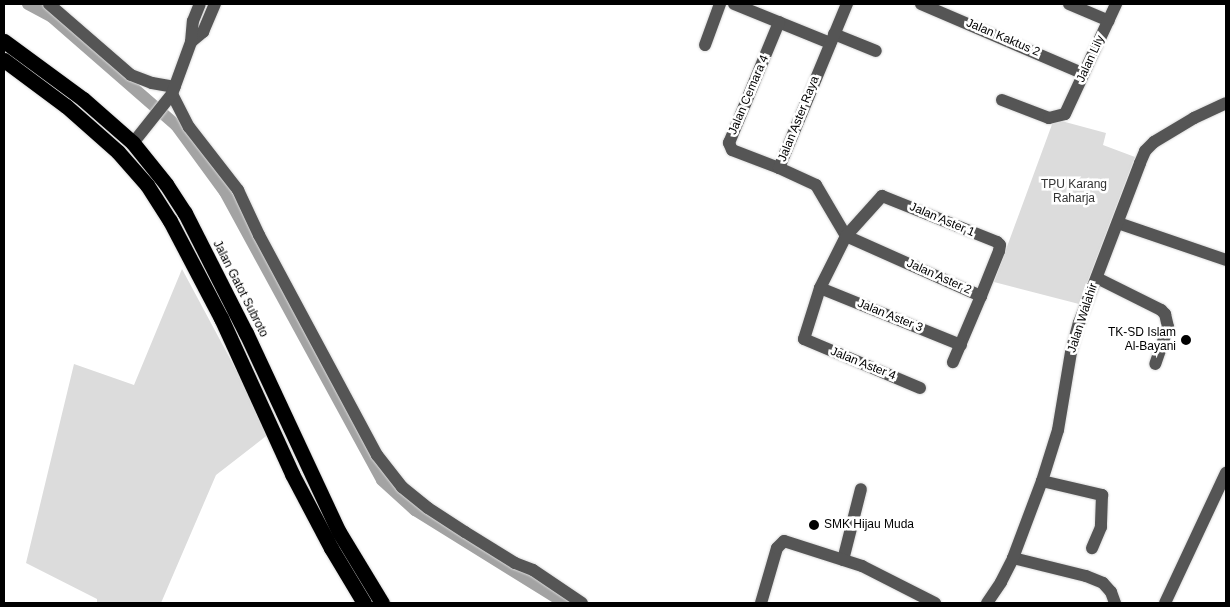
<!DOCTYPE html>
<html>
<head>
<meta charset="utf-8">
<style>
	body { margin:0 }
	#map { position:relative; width:1230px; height:607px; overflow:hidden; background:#fff; font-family:Helvetica,sans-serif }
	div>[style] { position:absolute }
	.green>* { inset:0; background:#dcdcdc }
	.canal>* { height:12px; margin:-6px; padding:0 6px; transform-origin:6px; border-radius:6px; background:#a3a3a3 }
	.roads { filter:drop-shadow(0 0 1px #dbdbdb) drop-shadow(0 0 1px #dbdbdb) }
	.minor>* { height:12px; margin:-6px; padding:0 6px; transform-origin:6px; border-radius:6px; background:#555 }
	.highway>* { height:15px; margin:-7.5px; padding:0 7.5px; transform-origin:7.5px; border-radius:7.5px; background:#000 }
	.dots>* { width:14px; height:14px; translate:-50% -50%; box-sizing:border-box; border:2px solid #fff; border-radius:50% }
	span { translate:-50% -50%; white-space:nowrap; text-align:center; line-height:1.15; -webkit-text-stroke:5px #fff; paint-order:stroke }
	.street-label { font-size:12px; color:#000 }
	.park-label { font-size:12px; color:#333 }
	.poi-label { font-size:12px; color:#000 }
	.right { translate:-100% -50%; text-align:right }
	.left { translate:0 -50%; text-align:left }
	.frame { position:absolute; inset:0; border:5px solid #000; pointer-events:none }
</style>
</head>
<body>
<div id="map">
	<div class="green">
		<div style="clip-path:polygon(1054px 119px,1106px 133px,1103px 145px,1135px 157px,1079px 304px,994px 282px)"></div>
		<div style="clip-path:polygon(182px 269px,270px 433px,216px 475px,161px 603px,97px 603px,97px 599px,26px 563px,74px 364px,134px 385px)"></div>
	</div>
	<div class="canal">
		<div style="left:28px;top:4px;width:27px;rotate:28deg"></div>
		<div style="left:52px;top:17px;width:164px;rotate:41.1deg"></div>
		<div style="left:176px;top:125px;width:83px;rotate:53.8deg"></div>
		<div style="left:225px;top:192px;width:328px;rotate:61.4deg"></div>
		<div style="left:382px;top:480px;width:45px;rotate:42.3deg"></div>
		<div style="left:415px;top:510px;width:176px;rotate:31.8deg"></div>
	</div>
	<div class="roads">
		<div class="minor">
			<div style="left:49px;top:4px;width:108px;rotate:40.9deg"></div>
			<div style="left:131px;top:75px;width:22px;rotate:21deg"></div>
			<div style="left:152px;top:83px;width:23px;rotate:10deg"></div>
			<div style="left:734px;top:4px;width:104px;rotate:22.1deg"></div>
			<div style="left:921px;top:4px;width:177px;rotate:23.2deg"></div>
			<div style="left:1069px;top:4px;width:43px;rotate:23deg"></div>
			<div style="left:834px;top:34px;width:45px;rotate:22deg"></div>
			<div style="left:191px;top:42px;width:16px;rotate:-40deg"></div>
			<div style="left:203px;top:32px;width:30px;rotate:-67deg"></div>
			<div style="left:705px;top:45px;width:44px;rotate:-69.9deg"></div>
			<div style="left:172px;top:94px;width:37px;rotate:63deg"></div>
			<div style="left:189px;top:127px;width:80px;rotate:52.1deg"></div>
			<div style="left:238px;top:190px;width:50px;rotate:65deg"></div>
			<div style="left:259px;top:235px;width:250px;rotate:61.8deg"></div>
			<div style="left:377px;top:455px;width:41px;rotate:52deg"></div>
			<div style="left:402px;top:487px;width:33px;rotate:39deg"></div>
			<div style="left:428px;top:508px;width:44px;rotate:33deg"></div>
			<div style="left:465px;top:532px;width:59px;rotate:31.8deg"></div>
			<div style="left:515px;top:563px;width:19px;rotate:21deg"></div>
			<div style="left:533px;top:570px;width:59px;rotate:34deg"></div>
			<div style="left:1002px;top:100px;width:50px;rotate:21deg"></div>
			<div style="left:1049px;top:118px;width:16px;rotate:-14deg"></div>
			<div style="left:1065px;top:114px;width:121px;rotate:-65.1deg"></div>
			<div style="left:133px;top:143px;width:63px;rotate:-51.5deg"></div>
			<div style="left:172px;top:94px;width:55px;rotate:-69.9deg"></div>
			<div style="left:191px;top:42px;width:21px;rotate:-85deg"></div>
			<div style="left:193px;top:21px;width:18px;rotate:-68deg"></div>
			<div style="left:779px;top:168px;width:50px;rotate:-159deg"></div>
			<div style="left:732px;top:150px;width:8px;rotate:-113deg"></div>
			<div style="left:729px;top:143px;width:131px;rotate:-67.5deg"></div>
			<div style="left:1118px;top:223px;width:114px;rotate:18.9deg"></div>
			<div style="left:846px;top:236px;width:59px;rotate:-120.5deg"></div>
			<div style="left:816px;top:185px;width:41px;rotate:-155.3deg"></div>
			<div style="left:779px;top:168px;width:178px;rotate:-67.5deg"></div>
			<div style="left:846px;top:236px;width:148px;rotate:24deg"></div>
			<div style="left:981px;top:296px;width:72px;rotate:113deg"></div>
			<div style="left:1097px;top:278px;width:72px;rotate:26.6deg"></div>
			<div style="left:1161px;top:310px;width:6px;rotate:45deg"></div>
			<div style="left:1165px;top:314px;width:13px;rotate:77deg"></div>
			<div style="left:1168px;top:327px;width:39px;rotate:109deg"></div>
			<div style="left:820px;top:288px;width:152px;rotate:22deg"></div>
			<div style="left:920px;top:388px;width:126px;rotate:-157.1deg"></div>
			<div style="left:804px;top:339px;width:53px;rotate:-72.6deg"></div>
			<div style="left:820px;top:288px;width:58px;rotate:-63.4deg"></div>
			<div style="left:846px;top:236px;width:54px;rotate:-48deg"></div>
			<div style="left:882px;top:196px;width:124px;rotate:21.8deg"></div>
			<div style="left:997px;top:242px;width:4px;rotate:45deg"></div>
			<div style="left:1000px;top:245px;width:6px;rotate:99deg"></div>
			<div style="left:999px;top:251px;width:48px;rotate:111.8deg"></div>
			<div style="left:1042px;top:481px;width:62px;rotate:13.1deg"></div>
			<div style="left:1102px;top:495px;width:32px;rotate:92deg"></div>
			<div style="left:1101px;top:527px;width:23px;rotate:113deg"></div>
			<div style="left:1013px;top:558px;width:75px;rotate:13.9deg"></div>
			<div style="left:1086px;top:576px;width:18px;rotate:22deg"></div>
			<div style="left:1103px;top:583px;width:12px;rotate:48deg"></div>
			<div style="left:1111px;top:592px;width:12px;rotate:70deg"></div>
			<div style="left:843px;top:560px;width:73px;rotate:-75.8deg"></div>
			<div style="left:761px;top:603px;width:57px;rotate:-73.8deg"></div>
			<div style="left:777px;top:548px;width:10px;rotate:-45deg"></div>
			<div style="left:784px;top:541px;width:82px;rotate:17.8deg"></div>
			<div style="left:862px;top:566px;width:82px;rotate:26.9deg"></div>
			<div style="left:987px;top:603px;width:25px;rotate:-56deg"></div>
			<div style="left:1001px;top:582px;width:27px;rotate:-63deg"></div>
			<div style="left:1013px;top:558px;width:82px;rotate:-69.4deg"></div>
			<div style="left:1042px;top:481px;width:53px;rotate:-72.6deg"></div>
			<div style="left:1058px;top:430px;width:79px;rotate:-80.5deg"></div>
			<div style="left:1071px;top:352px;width:30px;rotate:-75deg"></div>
			<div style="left:1079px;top:323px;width:171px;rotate:-69.1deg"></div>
			<div style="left:1140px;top:163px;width:13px;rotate:-67deg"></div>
			<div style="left:1145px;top:151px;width:13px;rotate:-45deg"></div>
			<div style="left:1154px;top:142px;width:47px;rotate:-31deg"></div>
			<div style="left:1194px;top:118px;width:35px;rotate:-25deg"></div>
			<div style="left:1165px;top:603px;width:144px;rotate:-64.9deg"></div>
		</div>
		<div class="highway">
			<div style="left:4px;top:41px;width:98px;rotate:36.3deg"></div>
			<div style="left:83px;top:99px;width:67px;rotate:41.3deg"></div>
			<div style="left:133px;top:143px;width:53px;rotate:51.2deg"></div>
			<div style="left:166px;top:184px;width:35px;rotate:57deg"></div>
			<div style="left:185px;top:213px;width:135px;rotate:63.1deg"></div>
			<div style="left:246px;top:333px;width:220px;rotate:65deg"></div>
			<div style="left:339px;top:532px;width:83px;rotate:58.8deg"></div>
			<div style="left:4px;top:60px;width:77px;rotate:36.6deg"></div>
			<div style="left:66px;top:106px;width:69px;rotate:41.5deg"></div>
			<div style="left:118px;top:152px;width:44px;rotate:48.7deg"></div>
			<div style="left:147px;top:185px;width:43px;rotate:57.4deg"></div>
			<div style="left:170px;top:221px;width:110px;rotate:62.3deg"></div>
			<div style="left:221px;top:318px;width:171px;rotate:65.5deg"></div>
			<div style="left:292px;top:474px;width:84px;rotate:62.2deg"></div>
			<div style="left:331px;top:548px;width:64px;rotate:59deg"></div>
		</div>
	</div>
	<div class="dots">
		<div style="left:1186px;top:340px;background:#000"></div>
		<div style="left:814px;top:525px;background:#000"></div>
	</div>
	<div class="street-label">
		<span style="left:1003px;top:38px;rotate:23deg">Jalan Kaktus 2</span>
		<span style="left:1091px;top:59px;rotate:-65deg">Jalan Lily</span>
		<span style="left:749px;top:95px;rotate:-67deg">Jalan Cemara 4</span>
		<span style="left:799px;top:119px;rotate:-68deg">Jalan Aster Raya</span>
		<span style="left:942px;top:220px;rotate:23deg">Jalan Aster 1</span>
		<span style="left:939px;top:277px;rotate:24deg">Jalan Aster 2</span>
		<span style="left:240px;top:289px;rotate:63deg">Jalan Gatot Subroto</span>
		<span style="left:890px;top:316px;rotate:22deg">Jalan Aster 3</span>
		<span style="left:1083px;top:318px;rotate:-72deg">Jalan Walahir</span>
		<span style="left:863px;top:364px;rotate:22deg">Jalan Aster 4</span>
	</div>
	<div class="park-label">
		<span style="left:1074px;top:192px">TPU Karang<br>Raharja</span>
	</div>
	<div class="poi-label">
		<span class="right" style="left:1176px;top:340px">TK-SD Islam<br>Al-Bayani</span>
		<span class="left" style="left:824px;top:525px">SMK Hijau Muda</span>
	</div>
	<div class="frame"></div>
</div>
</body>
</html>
